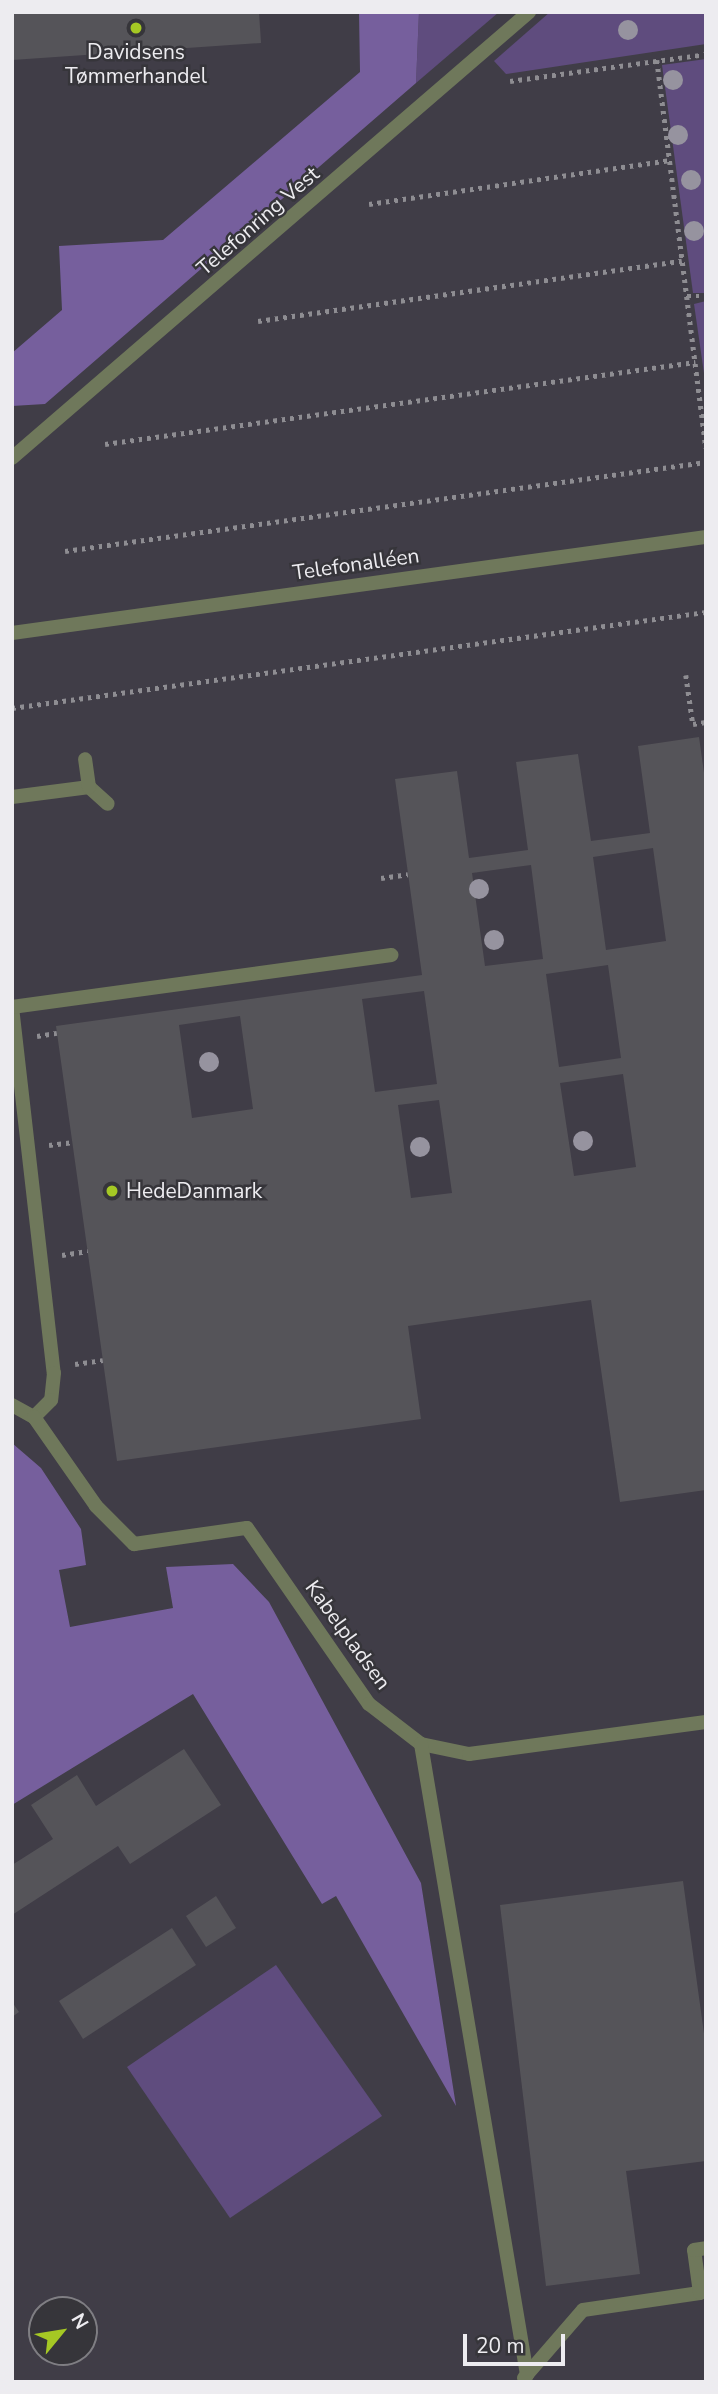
<!DOCTYPE html>
<html>
<head>
<meta charset="utf-8">
<style>
	body { margin:0 }
	#map { position:relative; width:718px; height:2394px; overflow:hidden; background:#36353a; font-family:"Nunito Sans",sans-serif }
	div>[style] { position:absolute }
	.built>* { inset:0; background:#403d47 }
	.green>* { inset:0; background:#5f4c7e }
	.forest>* { inset:0; background:#765f9d }
	.building>* { inset:0; background:#555459 }
	.path>* { height:4.5px; margin-top:-2.25px; transform-origin:0; background:repeating-linear-gradient(90deg,#8e8d92 0 3.5px,transparent 0 8.5px) }
	.lane>* { height:14px; margin:-7px; padding:0 7px; transform-origin:7px; border-radius:7px; background:#6f785b }
	.trees>* { width:20px; height:20px; margin:-10px; border-radius:50%; background:#96939f }
	.dots>* { width:19px; height:19px; translate:-50% -50%; box-sizing:border-box; border:4px solid #36353a; border-radius:50% }
	span { translate:-50% -50%; white-space:nowrap; text-align:center; line-height:1.15; -webkit-text-stroke:5px #36353a; paint-order:stroke }
	.poi-label { font-size:21px; color:#edecf0 }
	.left { translate:0 -50%; text-align:left }
	.street-label { font-size:21px; color:#edecf0 }
	.frame { position:absolute; inset:0; border:14px solid #edecf0; pointer-events:none }
	.north { position:absolute; left:28px; top:2296px; width:70px; height:70px; box-sizing:border-box; background:#36353a; border:2px solid #7f7e83; border-radius:50%; rotate:60deg; font-size:19px; font-weight:700; line-height:28px; text-align:center; color:#edecf0 }
	.north::after { content:''; display:block; margin:auto; width:24px; height:32px; background:#a5c824; clip-path:polygon(50% 0,100% 100%,50% 72%,0 100%) }
	.scale { position:absolute; left:463px; top:2334px; width:102px; height:32px; box-sizing:border-box; border:4px solid #edecf0; border-top:0; padding-left:9px; font-size:21px; line-height:24px; white-space:nowrap; color:#edecf0; -webkit-text-stroke:5px #36353a; paint-order:stroke }
</style>
</head>
<body>
<div id="map">
	<div class="built">
		<div style="clip-path:polygon(evenodd,12px 12px,706px 12px,706px 2382px,12px 2382px,12px 12px,42px 2310px,84px 2310px,84px 2352px,42px 2352px,42px 2310px)"></div>
	</div>
	<div class="green">
		<div style="clip-path:polygon(419px 12px,499px 12px,416px 83px)"></div>
		<div style="clip-path:polygon(550px 12px,706px 12px,706px 44px,506px 74px,494px 61px)"></div>
		<div style="clip-path:polygon(706px 59px,706px 293px,693px 293px,662px 65px)"></div>
		<div style="clip-path:polygon(706px 301px,706px 387px,694px 304px)"></div>
		<div style="clip-path:polygon(276px 1965px,382px 2116px,230px 2218px,127px 2067px)"></div>
	</div>
	<div class="forest">
		<div style="clip-path:polygon(359px 12px,419px 12px,416px 83px,45px 404px,12px 406px,12px 353px,62px 310px,59px 246px,163px 240px,360px 72px)"></div>
		<div style="clip-path:polygon(12px 1443px,41px 1468px,81px 1529px,86px 1565px,59px 1570px,70px 1627px,173px 1608px,166px 1567px,233px 1564px,269px 1602px,421px 1883px,456px 2106px,336px 1896px,322px 1904px,193px 1694px,12px 1805px)"></div>
	</div>
	<div class="building">
		<div style="clip-path:polygon(12px 12px,259px 12px,261px 43px,12px 60px)"></div>
		<div style="clip-path:polygon(evenodd,699px 737px,706px 787px,706px 1490px,620px 1502px,591px 1300px,408px 1326px,421px 1419px,117px 1461px,56px 1026px,422px 975px,395px 779px,457px 771px,469px 858px,528px 850px,516px 762px,578px 754px,591px 841px,650px 833px,638px 746px,699px 737px,653px 848px,666px 941px,606px 950px,593px 857px,653px 848px,699px 737px,531px 865px,543px 959px,485px 966px,472px 873px,531px 865px,699px 737px,608px 965px,621px 1058px,559px 1067px,546px 974px,608px 965px,699px 737px,424px 991px,437px 1084px,375px 1092px,362px 999px,424px 991px,699px 737px,240px 1016px,253px 1109px,192px 1118px,179px 1025px,240px 1016px,699px 737px,623px 1074px,636px 1167px,574px 1176px,560px 1083px,623px 1074px,699px 737px,439px 1100px,452px 1193px,411px 1198px,398px 1105px,439px 1100px)"></div>
		<div style="clip-path:polygon(184px 1749px,221px 1805px,130px 1864px,118px 1846px,12px 1915px,12px 1865px,53px 1839px,31px 1805px,77px 1775px,96px 1806px)"></div>
		<div style="clip-path:polygon(683px 1881px,706px 2048px,706px 2161px,626px 2171px,640px 2274px,546px 2286px,500px 1905px)"></div>
		<div style="clip-path:polygon(216px 1896px,236px 1928px,206px 1947px,186px 1916px)"></div>
		<div style="clip-path:polygon(172px 1928px,196px 1965px,83px 2039px,59px 2001px)"></div>
		<div style="clip-path:polygon(12px 2002px,19px 2012px,12px 2017px)"></div>
	</div>
	<div class="path">
		<div style="left:657px;top:60px;width:391px;rotate:82.8deg"></div>
		<div style="left:510px;top:81px;width:198px;rotate:-7.8deg"></div>
		<div style="left:369px;top:204px;width:303px;rotate:-8.3deg"></div>
		<div style="left:687px;top:296px;width:19px"></div>
		<div style="left:258px;top:321px;width:428px;rotate:-8.1deg"></div>
		<div style="left:105px;top:444px;width:596px;rotate:-7.91deg"></div>
		<div style="left:65px;top:551px;width:647px;rotate:-7.9deg"></div>
		<div style="left:686px;top:675px;width:49px;rotate:81.9deg"></div>
		<div style="left:693px;top:724px;width:13px;rotate:-9deg"></div>
		<div style="left:12px;top:708px;width:701px;rotate:-7.88deg"></div>
		<div style="left:381px;top:878px;width:27px;rotate:-8deg"></div>
		<div style="left:37px;top:1036px;width:20px;rotate:-9deg"></div>
		<div style="left:49px;top:1145px;width:23px;rotate:-7deg"></div>
		<div style="left:62px;top:1255px;width:26px;rotate:-9deg"></div>
		<div style="left:75px;top:1364px;width:28px;rotate:-8deg"></div>
	</div>
	<div class="lane">
		<div style="left:12px;top:458px;width:683px;rotate:-40.78deg"></div>
		<div style="left:12px;top:633px;width:701px;rotate:-7.88deg"></div>
		<div style="left:89px;top:787px;width:25px;rotate:42deg"></div>
		<div style="left:12px;top:797px;width:78px;rotate:-7.4deg"></div>
		<div style="left:89px;top:787px;width:28px;rotate:-98deg"></div>
		<div style="left:12px;top:1007px;width:368px;rotate:83.5deg"></div>
		<div style="left:54px;top:1373px;width:27px;rotate:96deg"></div>
		<div style="left:51px;top:1400px;width:24px;rotate:135deg"></div>
		<div style="left:12px;top:1007px;width:383px;rotate:-7.8deg"></div>
		<div style="left:12px;top:1405px;width:25px;rotate:29deg"></div>
		<div style="left:34px;top:1417px;width:108px;rotate:55.1deg"></div>
		<div style="left:96px;top:1506px;width:54px;rotate:45deg"></div>
		<div style="left:134px;top:1544px;width:114px;rotate:-8.1deg"></div>
		<div style="left:247px;top:1528px;width:214px;rotate:55.3deg"></div>
		<div style="left:369px;top:1704px;width:66px;rotate:37.6deg"></div>
		<div style="left:421px;top:1744px;width:49px;rotate:11.8deg"></div>
		<div style="left:469px;top:1754px;width:239px;rotate:-7.7deg"></div>
		<div style="left:421px;top:1744px;width:640px;rotate:80.46deg"></div>
		<div style="left:524px;top:2378px;width:90px;rotate:-49.1deg"></div>
		<div style="left:583px;top:2310px;width:118px;rotate:-8.3deg"></div>
		<div style="left:700px;top:2293px;width:43px;rotate:-97.9deg"></div>
		<div style="left:694px;top:2250px;width:12px;rotate:-9deg"></div>
	</div>
	<div class="trees">
		<div style="left:628px;top:30px"></div>
		<div style="left:673px;top:80px"></div>
		<div style="left:678px;top:135px"></div>
		<div style="left:691px;top:180px"></div>
		<div style="left:694px;top:231px"></div>
		<div style="left:479px;top:889px"></div>
		<div style="left:494px;top:940px"></div>
		<div style="left:209px;top:1062px"></div>
		<div style="left:583px;top:1141px"></div>
		<div style="left:420px;top:1147px"></div>
	</div>
	<div class="dots">
		<div style="left:136px;top:28px;background:#a5c824"></div>
		<div style="left:112px;top:1191px;background:#a5c824"></div>
	</div>
	<div class="poi-label">
		<span style="left:136px;top:64px">Davidsens<br>Tømmerhandel</span>
		<span class="left" style="left:126px;top:1191px">HedeDanmark</span>
	</div>
	<div class="street-label">
		<span style="left:258px;top:221px;rotate:-41deg">Telefonring Vest</span>
		<span style="left:356px;top:564px;rotate:-8deg">Telefonalléen</span>
		<span style="left:348px;top:1635px;rotate:54deg">Kabelpladsen</span>
	</div>
	<div class="frame"></div>
	<div class="north">N</div>
	<div class="scale">20 m</div>
</div>
</body>
</html>
